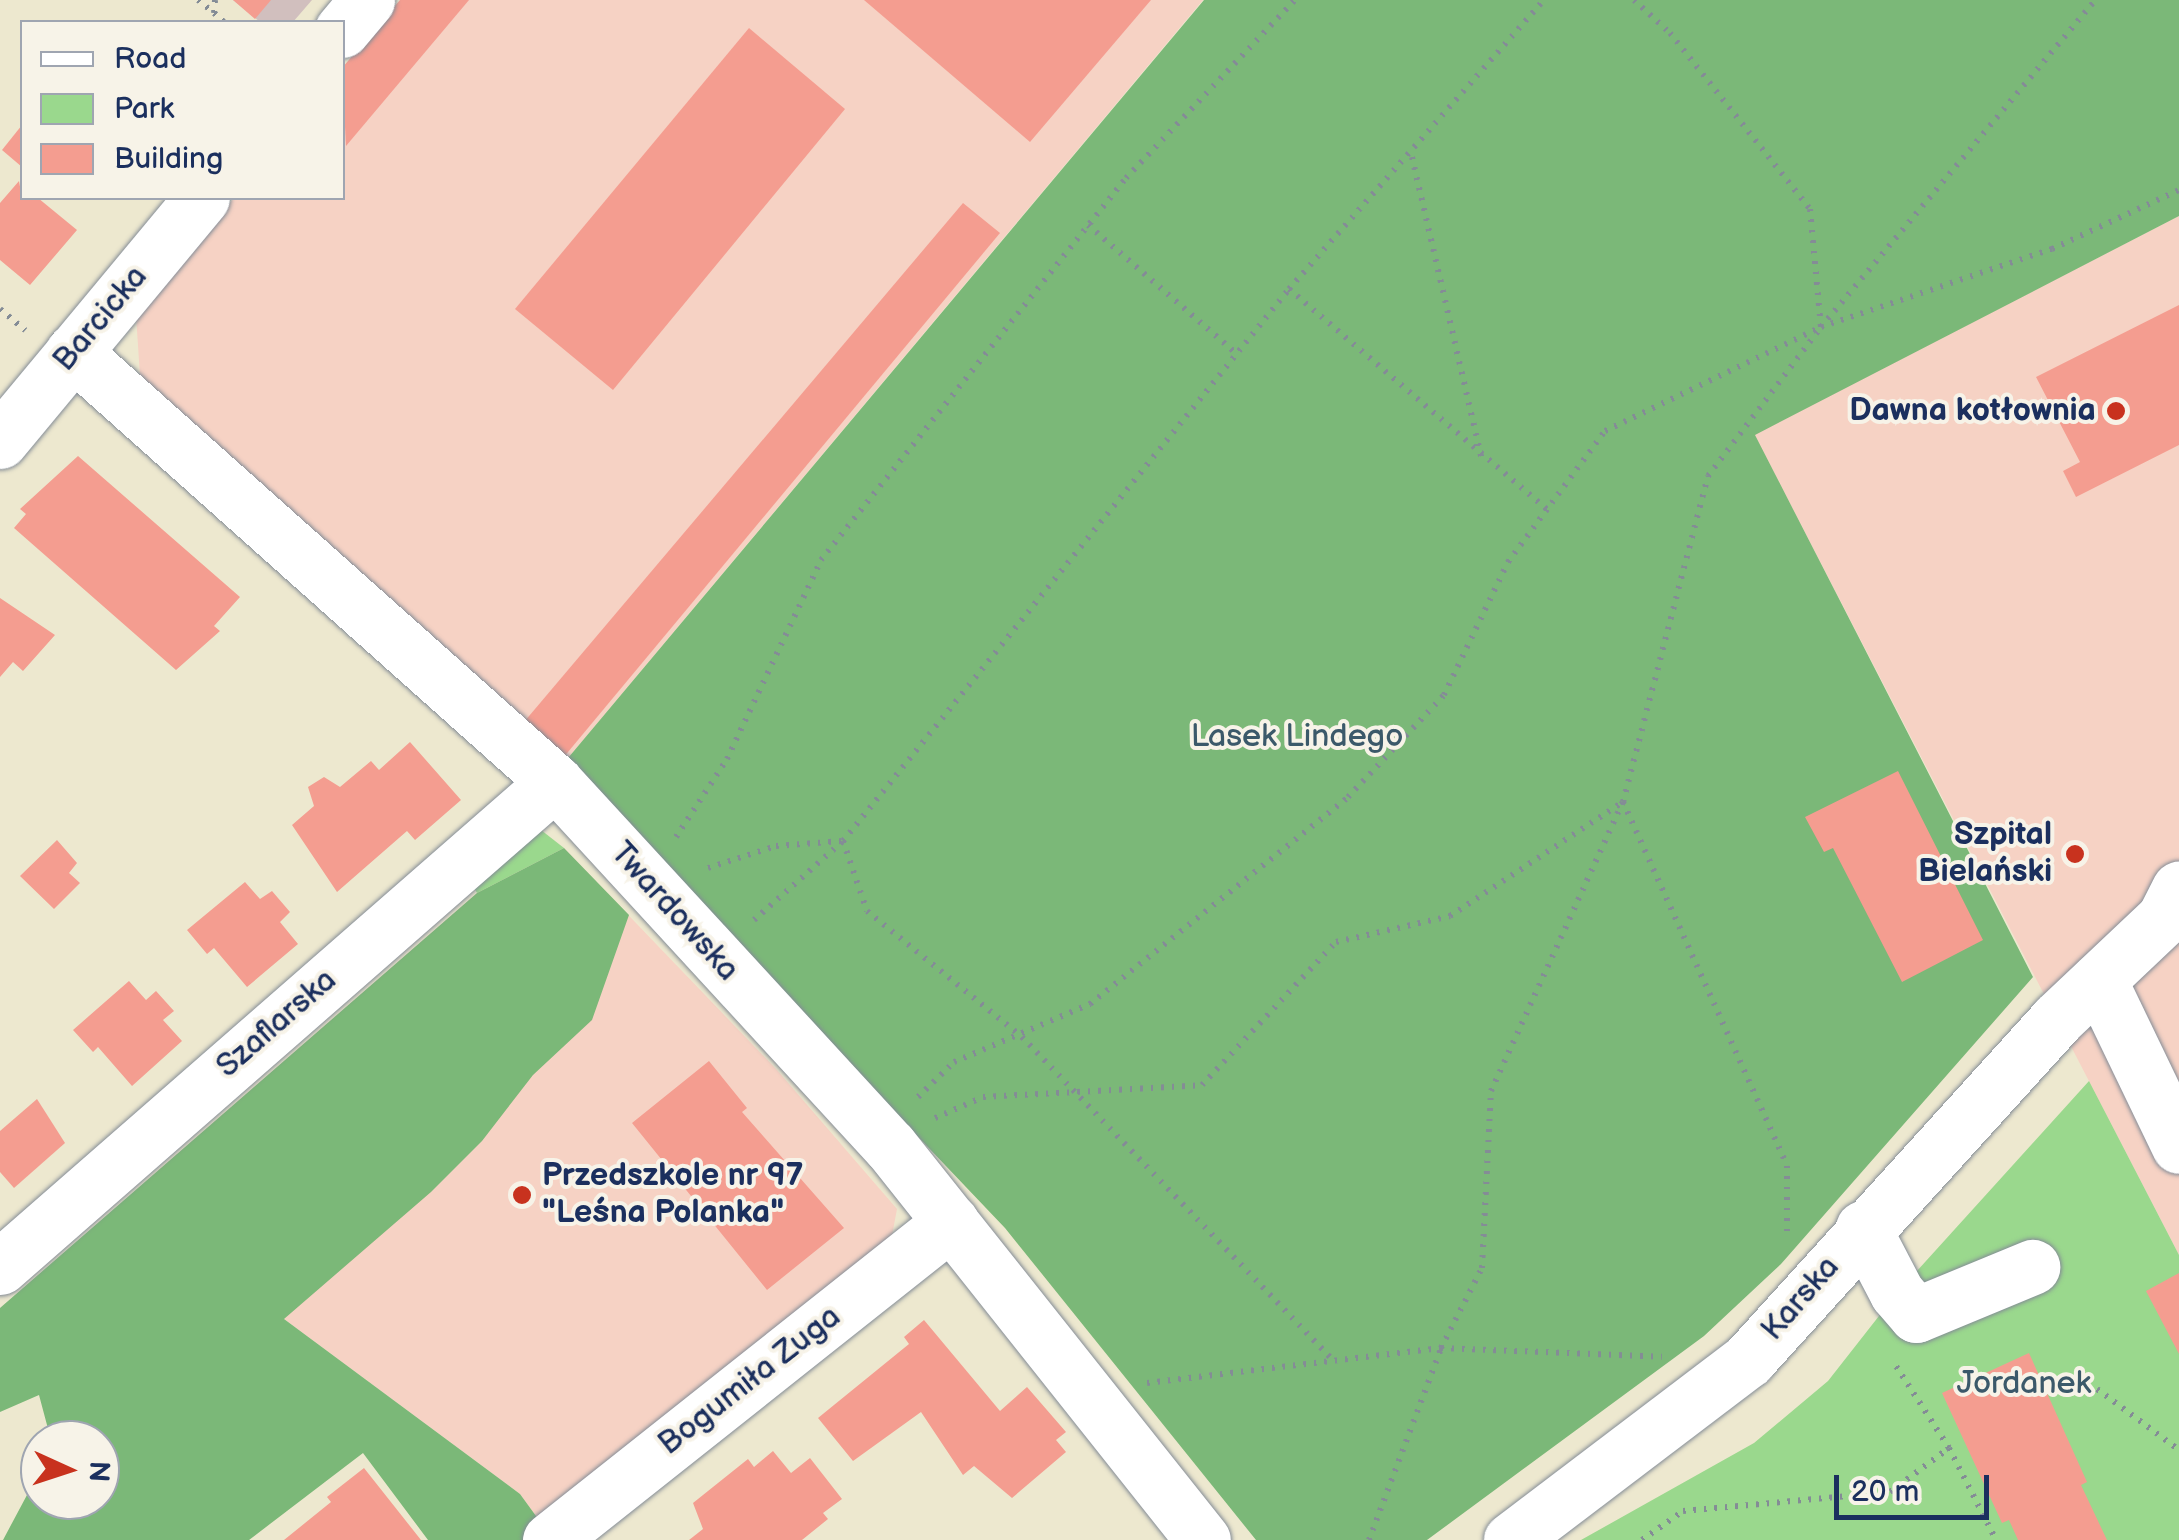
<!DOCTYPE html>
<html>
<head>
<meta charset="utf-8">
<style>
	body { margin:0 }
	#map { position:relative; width:2179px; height:1540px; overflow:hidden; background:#ede8cf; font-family:"Balsamiq Sans",sans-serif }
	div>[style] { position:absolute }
	.built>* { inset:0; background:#f6d2c4 }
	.industrial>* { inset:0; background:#d1bfbe }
	.green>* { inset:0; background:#9ad88d }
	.forest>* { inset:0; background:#7bb878 }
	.building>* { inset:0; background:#f49d90 }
	.path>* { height:6px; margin-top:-3px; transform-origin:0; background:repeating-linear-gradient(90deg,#848c96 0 2.5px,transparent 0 10.5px) }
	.roads { filter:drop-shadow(0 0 2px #848c96) drop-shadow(0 0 2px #848c96) }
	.minor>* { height:55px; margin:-27.5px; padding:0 27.5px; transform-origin:27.5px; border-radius:27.5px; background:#fff }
	.dots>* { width:28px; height:28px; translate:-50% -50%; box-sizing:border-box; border:5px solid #f7f3e8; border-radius:50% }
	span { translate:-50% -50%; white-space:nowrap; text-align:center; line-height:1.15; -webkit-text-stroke:8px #f7f3e8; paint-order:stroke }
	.street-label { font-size:32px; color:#1b2f5e }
	.poi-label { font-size:32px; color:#1b2f5e; font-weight:700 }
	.right { translate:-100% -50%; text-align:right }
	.left { translate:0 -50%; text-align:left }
	.park-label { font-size:32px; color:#3b596a }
	.legend { position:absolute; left:20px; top:20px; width:325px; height:180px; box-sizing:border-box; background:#f7f3e8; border:2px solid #9fa5b1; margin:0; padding:12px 18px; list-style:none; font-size:30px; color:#1b2f5e }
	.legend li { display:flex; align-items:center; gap:20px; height:50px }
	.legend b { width:50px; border:2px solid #9fa5b1 }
	.north { position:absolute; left:20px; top:1420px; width:100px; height:100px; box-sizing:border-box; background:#f7f3e8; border:2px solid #9fa5b1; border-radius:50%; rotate:93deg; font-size:28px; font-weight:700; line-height:40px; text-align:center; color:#1b2f5e }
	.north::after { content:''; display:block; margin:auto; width:35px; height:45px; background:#c8321e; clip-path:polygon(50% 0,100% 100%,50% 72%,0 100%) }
	.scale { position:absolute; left:1834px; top:1475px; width:155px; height:45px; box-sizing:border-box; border:5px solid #1b2f5e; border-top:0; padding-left:12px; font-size:30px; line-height:35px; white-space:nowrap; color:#1b2f5e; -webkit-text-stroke:8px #f7f3e8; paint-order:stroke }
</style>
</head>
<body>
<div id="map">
	<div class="built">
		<div style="clip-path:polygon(400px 0,1203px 0,563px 764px,140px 376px,136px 315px,234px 198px,342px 198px,343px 68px)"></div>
		<div style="clip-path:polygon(2179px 216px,2179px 1255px,1754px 434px)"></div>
		<div style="clip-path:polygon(564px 848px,777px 1070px,897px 1209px,890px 1246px,544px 1527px,520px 1494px,284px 1319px,146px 1181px,477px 893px)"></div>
	</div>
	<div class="industrial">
		<div style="clip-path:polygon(233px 0,312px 0,293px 22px,260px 22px)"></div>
	</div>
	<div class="green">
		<div style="clip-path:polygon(527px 819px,564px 848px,477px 893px,467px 876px)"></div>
		<div style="clip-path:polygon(2089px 1081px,2179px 1255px,2179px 1540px,1581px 1540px,1754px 1443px,1828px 1381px,1897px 1293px)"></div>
	</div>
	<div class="forest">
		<div style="clip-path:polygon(1204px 0,2179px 0,2179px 216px,1755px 435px,2033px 977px,1781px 1264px,1704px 1336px,1427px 1540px,1256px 1540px,1005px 1228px,563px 764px)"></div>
		<div style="clip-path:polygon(564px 848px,629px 915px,592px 1020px,533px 1075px,482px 1141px,431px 1192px,284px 1319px,520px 1494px,544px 1527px,525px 1540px,428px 1540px,363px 1453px,249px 1540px,3px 1540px,27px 1495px,100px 1500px,100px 1440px,51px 1440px,39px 1395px,0 1412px,0 1308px,477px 893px)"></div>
	</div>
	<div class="building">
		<div style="clip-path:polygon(233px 0,271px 0,255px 19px)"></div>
		<div style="clip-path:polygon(400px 0,469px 0,346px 146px,342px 68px)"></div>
		<div style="clip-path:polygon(864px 0,1151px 0,1030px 142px)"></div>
		<div style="clip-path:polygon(749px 28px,845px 109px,613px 390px,515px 309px)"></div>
		<div style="clip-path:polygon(22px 125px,22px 167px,2px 150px)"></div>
		<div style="clip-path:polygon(19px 181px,22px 198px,38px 198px,77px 230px,30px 285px,0 260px,0 203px)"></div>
		<div style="clip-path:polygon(963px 203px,1000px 233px,563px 758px,524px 722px)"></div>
		<div style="clip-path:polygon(2179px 305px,2179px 445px,2076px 497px,2063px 471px,2080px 462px,2036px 377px)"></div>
		<div style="clip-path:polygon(78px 456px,240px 597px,214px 626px,220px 631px,176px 670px,14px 528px,26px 514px,20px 509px)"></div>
		<div style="clip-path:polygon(0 598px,55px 635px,23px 671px,13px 662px,0 677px)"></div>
		<div style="clip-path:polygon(410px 742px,461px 800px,415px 840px,407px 831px,337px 892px,292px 825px,314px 806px,308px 787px,324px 777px,340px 787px,371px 761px,379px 770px)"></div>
		<div style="clip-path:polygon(1898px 771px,1983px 940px,1902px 982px,1833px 848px,1824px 852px,1805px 817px)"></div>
		<div style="clip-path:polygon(57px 840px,77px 863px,69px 873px,80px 883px,54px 909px,20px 876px)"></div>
		<div style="clip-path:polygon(245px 882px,260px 899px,272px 891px,290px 912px,280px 922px,298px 944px,247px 987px,214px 948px,207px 954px,187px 930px)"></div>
		<div style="clip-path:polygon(129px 981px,146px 1000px,156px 991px,174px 1011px,163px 1020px,182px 1041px,132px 1086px,98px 1047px,93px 1052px,73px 1030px)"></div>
		<div style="clip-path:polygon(709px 1061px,747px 1108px,742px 1112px,844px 1228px,767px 1290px,632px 1123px)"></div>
		<div style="clip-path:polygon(37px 1099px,65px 1143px,14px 1188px,0 1172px,0 1131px)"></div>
		<div style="clip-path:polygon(2179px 1273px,2179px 1354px,2146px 1291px)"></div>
		<div style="clip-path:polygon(924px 1320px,1000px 1411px,1027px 1387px,1066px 1432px,1056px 1440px,1066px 1452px,1012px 1498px,974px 1466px,963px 1475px,921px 1412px,853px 1461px,818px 1418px,909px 1344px,904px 1337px)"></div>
		<div style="clip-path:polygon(2029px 1353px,2087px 1482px,2081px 1485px,2107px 1540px,2018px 1540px,2009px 1520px,2002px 1523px,1942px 1393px)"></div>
		<div style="clip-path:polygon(773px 1451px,791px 1473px,810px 1458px,842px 1499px,823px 1513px,828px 1519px,802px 1540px,689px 1540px,703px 1529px,693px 1503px,748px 1459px,754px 1467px)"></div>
		<div style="clip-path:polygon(364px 1468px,421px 1540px,284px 1540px,331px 1502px,327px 1497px)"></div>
	</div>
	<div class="path">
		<div style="left:198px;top:0;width:19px;rotate:39deg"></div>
		<div style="left:215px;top:0;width:13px;rotate:94deg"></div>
		<div style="left:214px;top:13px;width:13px;rotate:42deg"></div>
		<div style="left:1634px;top:0;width:49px;rotate:42.5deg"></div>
		<div style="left:1670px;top:33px;width:225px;rotate:51.5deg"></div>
		<div style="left:1810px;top:209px;width:119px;rotate:84.7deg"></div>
		<div style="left:1821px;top:327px;width:427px;rotate:-50deg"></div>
		<div style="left:1412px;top:157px;width:308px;rotate:77deg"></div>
		<div style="left:1088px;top:225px;width:197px;rotate:40.9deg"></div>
		<div style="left:1289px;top:289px;width:339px;rotate:40.5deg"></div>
		<div style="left:0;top:309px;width:33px;rotate:40deg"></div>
		<div style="left:676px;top:837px;width:93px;rotate:-56.8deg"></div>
		<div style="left:727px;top:759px;width:220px;rotate:-64.7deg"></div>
		<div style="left:821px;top:560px;width:489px;rotate:-51.4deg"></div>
		<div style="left:1126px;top:178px;width:245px;rotate:-46.5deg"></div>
		<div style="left:843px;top:841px;width:74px;rotate:71.1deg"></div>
		<div style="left:867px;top:911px;width:200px;rotate:39.1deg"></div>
		<div style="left:1022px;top:1037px;width:448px;rotate:46.1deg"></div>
		<div style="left:708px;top:868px;width:71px;rotate:-17.9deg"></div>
		<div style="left:776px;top:846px;width:66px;rotate:-4.3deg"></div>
		<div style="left:754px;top:920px;width:119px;rotate:-41.6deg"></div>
		<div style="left:843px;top:841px;width:710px;rotate:-51.06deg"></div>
		<div style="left:1289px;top:289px;width:385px;rotate:-48.6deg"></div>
		<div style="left:918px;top:1097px;width:50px;rotate:-44.2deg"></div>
		<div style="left:954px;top:1062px;width:148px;rotate:-23.1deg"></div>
		<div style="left:1090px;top:1004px;width:331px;rotate:-38.7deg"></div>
		<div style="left:1348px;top:797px;width:140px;rotate:-46.7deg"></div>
		<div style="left:1444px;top:695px;width:148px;rotate:-64.3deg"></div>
		<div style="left:1508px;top:562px;width:163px;rotate:-53.5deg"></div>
		<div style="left:1605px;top:431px;width:237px;rotate:-25.7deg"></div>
		<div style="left:935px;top:1118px;width:52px;rotate:-23.6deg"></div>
		<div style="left:983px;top:1097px;width:219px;rotate:-3.1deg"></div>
		<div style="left:1202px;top:1085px;width:196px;rotate:-46.9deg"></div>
		<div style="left:1336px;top:942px;width:117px;rotate:-12.8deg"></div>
		<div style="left:1450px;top:916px;width:207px;rotate:-33.4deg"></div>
		<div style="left:1623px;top:802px;width:399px;rotate:65.7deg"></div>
		<div style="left:1787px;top:1166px;width:71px;rotate:90deg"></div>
		<div style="left:1147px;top:1383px;width:296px;rotate:-6.8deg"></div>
		<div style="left:1441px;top:1348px;width:221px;rotate:2.3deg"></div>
		<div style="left:2097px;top:1389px;width:102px;rotate:36.6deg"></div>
		<div style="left:1949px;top:1448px;width:103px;rotate:62.9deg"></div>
		<div style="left:1369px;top:1540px;width:205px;rotate:-69.4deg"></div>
		<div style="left:1441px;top:1348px;width:90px;rotate:-62.9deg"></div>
		<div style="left:1482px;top:1268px;width:177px;rotate:-87.1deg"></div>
		<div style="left:1491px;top:1091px;width:318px;rotate:-65.5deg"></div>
		<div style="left:1623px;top:802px;width:337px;rotate:-75.4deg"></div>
		<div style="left:1708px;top:476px;width:187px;rotate:-52.8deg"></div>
		<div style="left:1821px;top:327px;width:244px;rotate:-18.7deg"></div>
		<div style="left:2052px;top:249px;width:140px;rotate:-24.9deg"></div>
		<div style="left:1642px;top:1540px;width:50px;rotate:-35.3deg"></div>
		<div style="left:1683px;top:1511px;width:208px;rotate:-5.2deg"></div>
		<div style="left:1890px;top:1492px;width:74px;rotate:-36.7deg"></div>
		<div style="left:1949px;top:1448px;width:101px;rotate:-122.9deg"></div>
	</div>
	<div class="roads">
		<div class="minor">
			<div style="left:342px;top:30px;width:39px;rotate:-50deg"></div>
			<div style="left:73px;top:352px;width:646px;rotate:41.74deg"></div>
			<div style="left:555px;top:782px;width:495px;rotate:47.4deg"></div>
			<div style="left:890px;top:1146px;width:503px;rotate:51.54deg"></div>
			<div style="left:0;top:441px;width:316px;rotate:-50.3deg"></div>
			<div style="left:2099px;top:980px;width:184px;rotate:64.3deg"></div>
			<div style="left:1863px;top:1228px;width:73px;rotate:62.4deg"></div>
			<div style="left:1897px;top:1293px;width:29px;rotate:49deg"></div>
			<div style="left:1916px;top:1315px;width:126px;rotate:-22.5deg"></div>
			<div style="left:0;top:1267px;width:737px;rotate:-41.15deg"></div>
			<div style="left:550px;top:1540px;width:512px;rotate:-38.42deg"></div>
			<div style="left:1511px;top:1540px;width:298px;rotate:-37.2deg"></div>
			<div style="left:1748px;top:1360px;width:459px;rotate:-47.8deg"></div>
			<div style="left:2056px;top:1020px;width:149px;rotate:-43.4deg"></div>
			<div style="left:2164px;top:918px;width:33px;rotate:-63deg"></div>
		</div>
	</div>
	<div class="dots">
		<div style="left:2116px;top:411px;background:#c8321e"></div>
		<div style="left:2075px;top:854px;background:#c8321e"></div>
		<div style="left:522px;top:1195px;background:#c8321e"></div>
	</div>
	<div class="street-label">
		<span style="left:101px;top:319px;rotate:-50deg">Barcicka</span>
		<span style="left:674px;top:912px;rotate:48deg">Twardowska</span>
		<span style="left:277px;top:1024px;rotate:-41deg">Szaflarska</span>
		<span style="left:1801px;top:1299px;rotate:-49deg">Karska</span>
		<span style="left:750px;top:1381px;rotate:-38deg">Bogumiła Zuga</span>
	</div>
	<div class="poi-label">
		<span class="right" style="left:2096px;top:411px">Dawna kotłownia</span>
		<span class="right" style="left:2052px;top:854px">Szpital<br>Bielański</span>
		<span class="left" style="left:542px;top:1195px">Przedszkole nr 97<br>"Leśna Polanka"</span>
	</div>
	<div class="park-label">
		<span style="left:1297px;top:737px">Lasek Lindego</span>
		<span style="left:2024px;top:1384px">Jordanek</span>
	</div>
	<ul class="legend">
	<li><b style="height:12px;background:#fff"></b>Road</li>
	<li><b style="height:28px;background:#9ad88d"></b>Park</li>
	<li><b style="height:28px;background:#f49d90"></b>Building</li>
	</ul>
	<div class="north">N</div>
	<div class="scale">20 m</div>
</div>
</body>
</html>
